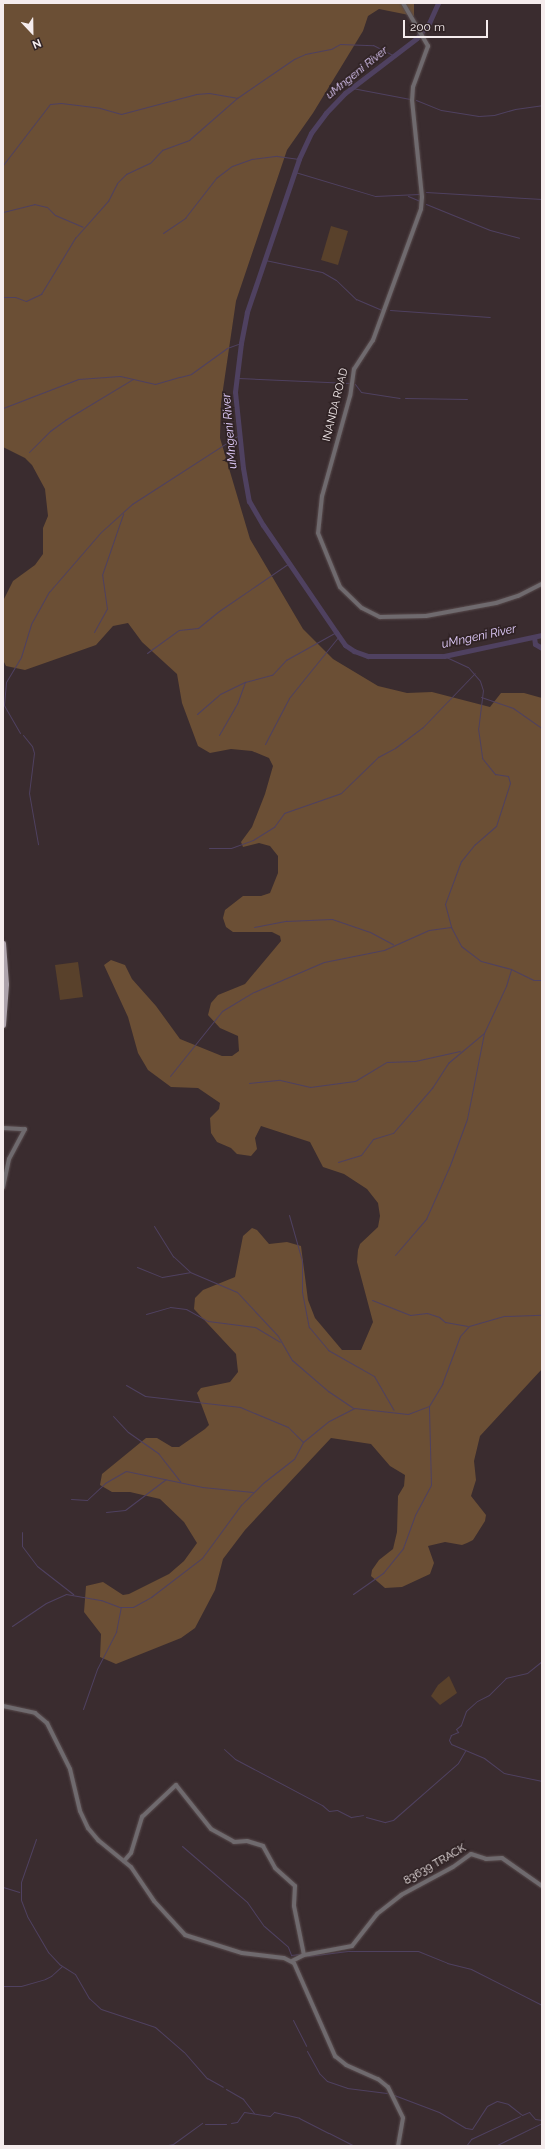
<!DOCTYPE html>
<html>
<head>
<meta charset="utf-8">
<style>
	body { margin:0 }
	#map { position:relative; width:545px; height:2149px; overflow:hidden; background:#3a2c2f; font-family:Raleway,sans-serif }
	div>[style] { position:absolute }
	.green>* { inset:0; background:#59412b }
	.forest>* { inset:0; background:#6b4f35 }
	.stream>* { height:1px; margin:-0.5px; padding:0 0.5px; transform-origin:0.5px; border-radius:0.5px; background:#4f4160 }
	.river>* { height:5px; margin:-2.5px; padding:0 2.5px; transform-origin:2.5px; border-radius:2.5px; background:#4f4160 }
	.roads { filter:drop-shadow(0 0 1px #584b4d) drop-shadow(0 0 1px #584b4d) }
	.minor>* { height:4px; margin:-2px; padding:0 2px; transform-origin:2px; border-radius:2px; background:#6f6a6e }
	.major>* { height:5px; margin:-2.5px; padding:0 2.5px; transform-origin:2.5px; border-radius:2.5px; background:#ada2ab }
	span { translate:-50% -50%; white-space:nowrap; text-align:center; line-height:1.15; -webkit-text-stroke:3.5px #302325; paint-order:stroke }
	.street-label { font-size:11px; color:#f5eced }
	.water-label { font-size:12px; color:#e3cefe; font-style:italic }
	.frame { position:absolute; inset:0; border:4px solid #f5eced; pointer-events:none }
	.north { position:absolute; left:12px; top:12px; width:40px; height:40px; -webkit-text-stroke:3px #302325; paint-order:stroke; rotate:158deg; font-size:11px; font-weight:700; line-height:16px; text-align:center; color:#f5eced }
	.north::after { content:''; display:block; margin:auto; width:14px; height:18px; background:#f5eced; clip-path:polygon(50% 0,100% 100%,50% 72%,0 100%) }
	.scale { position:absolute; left:403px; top:20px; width:85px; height:18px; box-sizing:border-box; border:2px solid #f5eced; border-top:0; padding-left:5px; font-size:12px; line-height:14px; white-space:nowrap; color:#f5eced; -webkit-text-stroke:3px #302325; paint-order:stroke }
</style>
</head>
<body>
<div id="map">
	<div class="green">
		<div style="clip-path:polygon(331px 226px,348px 231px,338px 265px,321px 260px)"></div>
		<div style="clip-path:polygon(78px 962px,83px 997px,60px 1000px,55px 965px)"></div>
		<div style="clip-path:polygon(449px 1676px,457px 1693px,440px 1705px,431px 1696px,438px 1685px)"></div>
	</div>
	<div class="forest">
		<div style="clip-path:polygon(3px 3px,414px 3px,414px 16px,379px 9px,368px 16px,363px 31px,313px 113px,287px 150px,236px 301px,221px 403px,220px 438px,250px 539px,303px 629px,333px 659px,378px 686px,407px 693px,432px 692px,490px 707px,501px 693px,524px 693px,542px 698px,542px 1369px,480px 1436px,474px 1461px,476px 1480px,471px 1496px,486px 1515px,485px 1521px,473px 1540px,467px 1543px,462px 1545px,445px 1542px,428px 1546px,434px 1563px,430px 1574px,402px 1587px,385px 1588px,371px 1576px,372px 1570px,379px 1560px,393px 1549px,397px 1532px,398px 1496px,404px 1486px,405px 1475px,390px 1466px,371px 1444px,331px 1438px,245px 1530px,223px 1559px,215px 1590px,195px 1628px,181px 1638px,116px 1664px,100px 1657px,101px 1634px,84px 1612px,86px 1586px,103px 1582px,123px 1595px,129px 1594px,169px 1574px,184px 1561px,197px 1543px,184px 1522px,160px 1499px,130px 1492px,112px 1492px,100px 1485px,102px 1474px,146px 1438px,157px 1438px,172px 1447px,179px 1447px,205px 1429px,209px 1425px,197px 1393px,201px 1388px,230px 1382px,238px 1372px,236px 1354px,194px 1309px,195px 1298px,203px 1290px,235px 1277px,243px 1236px,252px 1228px,257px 1230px,269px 1244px,287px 1242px,301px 1246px,308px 1300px,315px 1318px,342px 1350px,361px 1350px,373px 1322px,357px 1262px,358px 1250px,360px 1244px,378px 1227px,380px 1216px,378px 1203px,367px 1189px,344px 1174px,323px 1167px,310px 1142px,261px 1126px,255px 1138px,257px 1149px,251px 1156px,237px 1154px,231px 1148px,217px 1142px,211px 1133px,210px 1118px,219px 1109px,220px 1103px,198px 1088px,171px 1087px,148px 1070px,138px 1053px,128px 1017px,104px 965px,111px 960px,125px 965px,132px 979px,156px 1006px,180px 1039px,222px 1056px,232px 1056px,239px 1051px,238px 1036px,220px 1028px,208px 1015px,211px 1003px,218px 995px,245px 984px,281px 941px,280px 936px,272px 932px,233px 932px,226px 927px,223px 918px,225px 910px,243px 896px,261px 896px,270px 893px,278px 873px,278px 856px,270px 846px,259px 843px,243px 847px,241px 842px,252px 827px,265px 794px,273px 766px,269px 758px,252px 751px,231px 749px,210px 753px,198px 746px,182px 703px,177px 674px,142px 642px,128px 623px,113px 626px,96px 645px,25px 670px,6px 666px,3px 660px,3px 601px,13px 581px,35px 565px,43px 554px,43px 528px,48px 516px,45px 489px,32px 465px,25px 458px,3px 447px)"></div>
	</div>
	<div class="stream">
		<div style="left:436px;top:11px;width:9px;rotate:-63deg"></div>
		<div style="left:352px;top:88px;width:59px;rotate:10.7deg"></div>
		<div style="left:416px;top:100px;width:27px;rotate:22deg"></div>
		<div style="left:441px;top:110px;width:38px;rotate:9deg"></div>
		<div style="left:479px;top:116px;width:15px;rotate:-4deg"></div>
		<div style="left:494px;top:115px;width:22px;rotate:-16deg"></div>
		<div style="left:515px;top:109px;width:27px;rotate:-8deg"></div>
		<div style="left:3px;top:165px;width:77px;rotate:-52.4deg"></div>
		<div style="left:50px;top:104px;width:11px;rotate:-5deg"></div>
		<div style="left:61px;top:103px;width:39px;rotate:7deg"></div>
		<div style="left:100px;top:108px;width:22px;rotate:16deg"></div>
		<div style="left:121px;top:114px;width:78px;rotate:-14.9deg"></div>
		<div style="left:196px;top:94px;width:13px;rotate:-4deg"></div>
		<div style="left:209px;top:93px;width:28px;rotate:10deg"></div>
		<div style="left:237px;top:98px;width:69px;rotate:-34.4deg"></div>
		<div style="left:294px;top:59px;width:12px;rotate:-24deg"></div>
		<div style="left:305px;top:54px;width:26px;rotate:-11deg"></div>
		<div style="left:331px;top:49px;width:10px;rotate:-29deg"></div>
		<div style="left:340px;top:44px;width:33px;rotate:2deg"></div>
		<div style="left:373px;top:45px;width:25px;rotate:27deg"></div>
		<div style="left:295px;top:172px;width:84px;rotate:16.7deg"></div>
		<div style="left:375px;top:196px;width:44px;rotate:-2.6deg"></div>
		<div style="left:426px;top:192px;width:116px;rotate:3.5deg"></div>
		<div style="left:408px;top:196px;width:13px;rotate:23deg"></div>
		<div style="left:426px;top:204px;width:69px;rotate:22.1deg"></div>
		<div style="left:490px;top:230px;width:30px;rotate:15deg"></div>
		<div style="left:3px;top:212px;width:32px;rotate:-14deg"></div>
		<div style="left:34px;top:204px;width:13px;rotate:13deg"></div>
		<div style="left:47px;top:207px;width:11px;rotate:45deg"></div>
		<div style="left:55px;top:215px;width:30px;rotate:23deg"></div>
		<div style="left:163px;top:233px;width:27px;rotate:-34deg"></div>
		<div style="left:185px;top:218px;width:51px;rotate:-52.2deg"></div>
		<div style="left:216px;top:178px;width:20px;rotate:-37deg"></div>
		<div style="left:232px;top:166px;width:20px;rotate:-20deg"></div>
		<div style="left:251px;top:159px;width:26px;rotate:-7deg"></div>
		<div style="left:277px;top:156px;width:22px;rotate:8deg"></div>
		<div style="left:265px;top:260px;width:58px;rotate:11.9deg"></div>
		<div style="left:322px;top:272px;width:16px;rotate:30deg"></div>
		<div style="left:336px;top:280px;width:28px;rotate:44deg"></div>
		<div style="left:356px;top:299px;width:28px;rotate:23deg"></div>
		<div style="left:3px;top:297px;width:12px"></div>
		<div style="left:15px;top:297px;width:12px;rotate:20deg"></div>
		<div style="left:26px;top:301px;width:17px;rotate:-25deg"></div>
		<div style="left:41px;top:294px;width:66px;rotate:-58.7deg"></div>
		<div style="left:75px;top:238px;width:50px;rotate:-48.3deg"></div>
		<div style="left:108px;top:201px;width:20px;rotate:-63deg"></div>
		<div style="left:117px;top:183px;width:13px;rotate:-45deg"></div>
		<div style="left:126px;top:174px;width:26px;rotate:-25deg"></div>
		<div style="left:150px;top:163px;width:18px;rotate:-47deg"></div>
		<div style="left:162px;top:150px;width:29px;rotate:-20deg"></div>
		<div style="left:189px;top:140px;width:64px;rotate:-41.2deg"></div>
		<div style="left:390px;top:310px;width:100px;rotate:4deg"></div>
		<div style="left:238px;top:378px;width:112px;rotate:2.6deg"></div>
		<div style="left:355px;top:384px;width:10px;rotate:53deg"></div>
		<div style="left:361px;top:392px;width:39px;rotate:9deg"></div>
		<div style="left:405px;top:398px;width:62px;rotate:0.9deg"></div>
		<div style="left:3px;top:408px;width:80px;rotate:-21.1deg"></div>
		<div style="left:78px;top:379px;width:42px;rotate:-4.1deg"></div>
		<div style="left:120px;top:376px;width:36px;rotate:13deg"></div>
		<div style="left:155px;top:384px;width:26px;rotate:-16deg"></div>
		<div style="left:180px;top:377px;width:11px;rotate:-15deg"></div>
		<div style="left:191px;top:374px;width:44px;rotate:-35.8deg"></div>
		<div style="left:227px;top:348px;width:15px;rotate:-20deg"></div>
		<div style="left:29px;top:452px;width:30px;rotate:-45deg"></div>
		<div style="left:50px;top:431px;width:19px;rotate:-36deg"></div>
		<div style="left:65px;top:420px;width:79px;rotate:-31.1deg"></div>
		<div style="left:94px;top:632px;width:26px;rotate:-61deg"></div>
		<div style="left:107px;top:609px;width:34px;rotate:-98deg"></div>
		<div style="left:102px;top:575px;width:65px;rotate:-71deg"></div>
		<div style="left:147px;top:653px;width:39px;rotate:-36deg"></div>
		<div style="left:179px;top:630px;width:19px;rotate:-6deg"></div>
		<div style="left:198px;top:628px;width:27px;rotate:-39deg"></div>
		<div style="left:219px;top:611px;width:85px;rotate:-34.4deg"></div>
		<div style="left:444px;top:656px;width:26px;rotate:25deg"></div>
		<div style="left:468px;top:667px;width:18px;rotate:49deg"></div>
		<div style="left:480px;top:681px;width:9px;rotate:72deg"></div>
		<div style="left:483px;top:690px;width:38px;rotate:97deg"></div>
		<div style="left:478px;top:728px;width:30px;rotate:82deg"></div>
		<div style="left:482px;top:758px;width:21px;rotate:51deg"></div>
		<div style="left:495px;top:774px;width:13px;rotate:9deg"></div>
		<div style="left:508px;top:776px;width:7px;rotate:74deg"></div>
		<div style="left:510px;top:783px;width:45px;rotate:108deg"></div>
		<div style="left:496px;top:826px;width:28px;rotate:139deg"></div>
		<div style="left:475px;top:844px;width:22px;rotate:129deg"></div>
		<div style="left:461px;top:861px;width:46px;rotate:110.4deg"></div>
		<div style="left:445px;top:904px;width:24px;rotate:75deg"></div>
		<div style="left:451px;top:927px;width:21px;rotate:62deg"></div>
		<div style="left:461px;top:946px;width:25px;rotate:37deg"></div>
		<div style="left:481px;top:961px;width:31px;rotate:15deg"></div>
		<div style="left:511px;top:969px;width:25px;rotate:26deg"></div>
		<div style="left:534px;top:980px;width:8px"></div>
		<div style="left:481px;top:697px;width:34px;rotate:19deg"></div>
		<div style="left:513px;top:708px;width:35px;rotate:35deg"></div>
		<div style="left:197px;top:714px;width:30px;rotate:-41deg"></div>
		<div style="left:220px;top:694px;width:28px;rotate:-26deg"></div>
		<div style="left:245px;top:682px;width:28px;rotate:-15deg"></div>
		<div style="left:272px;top:675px;width:21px;rotate:-47deg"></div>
		<div style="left:286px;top:660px;width:57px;rotate:-29.2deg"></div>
		<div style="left:20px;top:733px;width:32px;rotate:-120deg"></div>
		<div style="left:4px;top:705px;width:23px;rotate:-85deg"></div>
		<div style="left:6px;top:682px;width:29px;rotate:-59deg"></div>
		<div style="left:21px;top:657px;width:34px;rotate:-73deg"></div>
		<div style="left:31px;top:624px;width:37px;rotate:-61deg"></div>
		<div style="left:49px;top:592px;width:79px;rotate:-49.1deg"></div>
		<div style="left:101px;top:532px;width:42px;rotate:-42.1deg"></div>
		<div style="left:132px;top:504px;width:127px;rotate:-32.8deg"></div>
		<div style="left:23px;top:735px;width:14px;rotate:51deg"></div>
		<div style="left:32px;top:746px;width:7px;rotate:74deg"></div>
		<div style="left:34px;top:753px;width:40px;rotate:97.1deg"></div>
		<div style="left:29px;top:793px;width:52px;rotate:80deg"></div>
		<div style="left:219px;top:735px;width:36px;rotate:-60deg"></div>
		<div style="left:237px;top:704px;width:23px;rotate:-70deg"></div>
		<div style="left:265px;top:744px;width:52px;rotate:-62.4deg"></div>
		<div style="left:289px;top:698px;width:80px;rotate:-51.1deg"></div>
		<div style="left:209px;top:848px;width:22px"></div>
		<div style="left:231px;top:848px;width:23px;rotate:-20deg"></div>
		<div style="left:253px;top:840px;width:25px;rotate:-32deg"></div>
		<div style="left:274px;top:827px;width:17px;rotate:-54deg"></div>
		<div style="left:284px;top:813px;width:60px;rotate:-19.3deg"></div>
		<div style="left:341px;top:793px;width:52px;rotate:-44.2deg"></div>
		<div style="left:378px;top:757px;width:19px;rotate:-28deg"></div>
		<div style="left:395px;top:748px;width:34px;rotate:-37deg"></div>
		<div style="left:422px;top:728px;width:76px;rotate:-46.1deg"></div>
		<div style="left:254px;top:927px;width:33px;rotate:-11deg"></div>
		<div style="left:286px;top:921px;width:46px;rotate:-2.5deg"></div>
		<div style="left:332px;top:919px;width:40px;rotate:18.9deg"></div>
		<div style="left:370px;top:932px;width:26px;rotate:28deg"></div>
		<div style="left:170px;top:1076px;width:83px;rotate:-51.3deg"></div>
		<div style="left:222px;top:1011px;width:37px;rotate:-31deg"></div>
		<div style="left:254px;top:992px;width:76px;rotate:-23.2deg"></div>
		<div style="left:324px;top:962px;width:61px;rotate:-11.3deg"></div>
		<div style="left:384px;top:950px;width:49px;rotate:-24deg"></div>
		<div style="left:429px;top:930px;width:22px;rotate:-8deg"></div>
		<div style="left:249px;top:1083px;width:31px;rotate:-6deg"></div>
		<div style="left:280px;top:1080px;width:31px;rotate:13deg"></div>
		<div style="left:310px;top:1087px;width:45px;rotate:-7.6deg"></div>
		<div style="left:355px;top:1081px;width:37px;rotate:-31deg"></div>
		<div style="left:387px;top:1062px;width:28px;rotate:-2deg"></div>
		<div style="left:415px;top:1061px;width:46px;rotate:-12.5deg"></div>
		<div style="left:338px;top:1162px;width:24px;rotate:-17deg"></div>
		<div style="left:361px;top:1155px;width:20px;rotate:-53deg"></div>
		<div style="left:373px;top:1139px;width:21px;rotate:-17deg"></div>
		<div style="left:393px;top:1133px;width:60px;rotate:-49.1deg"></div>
		<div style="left:432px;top:1088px;width:30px;rotate:-57deg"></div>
		<div style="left:448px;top:1063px;width:47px;rotate:-39.8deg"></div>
		<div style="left:484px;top:1033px;width:52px;rotate:-64.9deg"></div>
		<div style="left:506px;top:986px;width:17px;rotate:-73deg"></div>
		<div style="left:289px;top:1215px;width:48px;rotate:74.2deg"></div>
		<div style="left:302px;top:1261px;width:31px;rotate:90deg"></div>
		<div style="left:302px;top:1292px;width:36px;rotate:79deg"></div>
		<div style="left:309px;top:1327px;width:30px;rotate:50deg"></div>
		<div style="left:328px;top:1350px;width:53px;rotate:29.5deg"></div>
		<div style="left:374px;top:1376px;width:39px;rotate:60deg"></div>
		<div style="left:154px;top:1226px;width:36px;rotate:58deg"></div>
		<div style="left:173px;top:1256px;width:23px;rotate:43deg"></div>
		<div style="left:190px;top:1272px;width:51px;rotate:23.1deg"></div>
		<div style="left:237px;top:1292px;width:60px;rotate:47deg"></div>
		<div style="left:278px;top:1336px;width:28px;rotate:60deg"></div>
		<div style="left:292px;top:1360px;width:48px;rotate:40.7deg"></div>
		<div style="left:328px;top:1391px;width:30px;rotate:34deg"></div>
		<div style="left:395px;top:1255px;width:48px;rotate:-49.3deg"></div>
		<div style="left:426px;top:1219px;width:59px;rotate:-66deg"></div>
		<div style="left:450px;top:1165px;width:49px;rotate:-69.7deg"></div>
		<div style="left:467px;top:1119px;width:88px;rotate:-78.8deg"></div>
		<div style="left:137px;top:1267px;width:27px;rotate:22deg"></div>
		<div style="left:162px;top:1277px;width:28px;rotate:-10deg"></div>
		<div style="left:372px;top:1300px;width:41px;rotate:21.5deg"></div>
		<div style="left:410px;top:1315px;width:17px;rotate:-7deg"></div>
		<div style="left:427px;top:1313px;width:13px;rotate:18deg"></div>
		<div style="left:439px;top:1317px;width:8px;rotate:40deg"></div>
		<div style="left:445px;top:1322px;width:23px;rotate:10deg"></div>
		<div style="left:146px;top:1314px;width:25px;rotate:-16deg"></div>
		<div style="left:170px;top:1307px;width:16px;rotate:7deg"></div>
		<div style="left:186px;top:1309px;width:25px;rotate:29deg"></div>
		<div style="left:208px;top:1321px;width:47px;rotate:7.3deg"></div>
		<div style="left:255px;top:1327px;width:29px;rotate:31deg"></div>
		<div style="left:126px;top:1385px;width:22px;rotate:30deg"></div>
		<div style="left:145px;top:1396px;width:96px;rotate:6.6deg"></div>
		<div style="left:240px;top:1407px;width:52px;rotate:22.6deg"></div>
		<div style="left:288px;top:1427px;width:21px;rotate:45deg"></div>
		<div style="left:113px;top:1416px;width:22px;rotate:47deg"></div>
		<div style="left:128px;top:1432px;width:37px;rotate:35deg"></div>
		<div style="left:158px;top:1453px;width:36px;rotate:52deg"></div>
		<div style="left:71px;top:1499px;width:16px;rotate:4deg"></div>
		<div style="left:87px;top:1500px;width:25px;rotate:-43deg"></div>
		<div style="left:105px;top:1483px;width:24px;rotate:-30deg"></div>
		<div style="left:126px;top:1471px;width:78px;rotate:11.9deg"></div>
		<div style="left:202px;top:1487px;width:51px;rotate:5.6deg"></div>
		<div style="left:106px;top:1512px;width:19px;rotate:-6deg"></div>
		<div style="left:125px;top:1510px;width:51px;rotate:-37.1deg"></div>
		<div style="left:22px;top:1532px;width:14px;rotate:90deg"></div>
		<div style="left:22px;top:1546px;width:25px;rotate:53deg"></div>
		<div style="left:37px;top:1566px;width:46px;rotate:37.9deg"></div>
		<div style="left:353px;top:1594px;width:37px;rotate:-35deg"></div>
		<div style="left:383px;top:1573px;width:32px;rotate:-51deg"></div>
		<div style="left:403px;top:1548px;width:35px;rotate:-70deg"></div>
		<div style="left:415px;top:1515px;width:34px;rotate:-62deg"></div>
		<div style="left:431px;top:1485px;width:79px;rotate:-91.5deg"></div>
		<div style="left:12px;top:1626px;width:41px;rotate:-34.1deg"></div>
		<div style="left:46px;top:1603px;width:22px;rotate:-24deg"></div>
		<div style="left:66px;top:1594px;width:36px;rotate:10deg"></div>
		<div style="left:101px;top:1600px;width:19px;rotate:21deg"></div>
		<div style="left:119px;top:1607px;width:14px"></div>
		<div style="left:133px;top:1607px;width:21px;rotate:-29deg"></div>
		<div style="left:151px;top:1597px;width:64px;rotate:-37.4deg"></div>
		<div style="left:202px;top:1558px;width:66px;rotate:-53.7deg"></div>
		<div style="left:241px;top:1505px;width:31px;rotate:-45deg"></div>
		<div style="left:263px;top:1483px;width:39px;rotate:-38deg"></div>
		<div style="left:294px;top:1459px;width:19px;rotate:-62deg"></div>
		<div style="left:303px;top:1442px;width:33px;rotate:-39deg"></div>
		<div style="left:329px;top:1421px;width:28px;rotate:-27deg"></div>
		<div style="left:354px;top:1408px;width:54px;rotate:6.3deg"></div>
		<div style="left:408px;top:1414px;width:22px;rotate:-21deg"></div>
		<div style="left:429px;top:1406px;width:26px;rotate:-59deg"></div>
		<div style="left:442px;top:1384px;width:51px;rotate:-69.4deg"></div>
		<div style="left:460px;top:1336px;width:13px;rotate:-48deg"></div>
		<div style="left:469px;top:1326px;width:37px;rotate:-16deg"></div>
		<div style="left:505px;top:1316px;width:37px;rotate:-2deg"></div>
		<div style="left:542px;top:1661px;width:19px;rotate:141deg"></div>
		<div style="left:527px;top:1673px;width:22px;rotate:167deg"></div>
		<div style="left:506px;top:1678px;width:24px;rotate:135deg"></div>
		<div style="left:489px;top:1695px;width:13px;rotate:153deg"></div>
		<div style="left:477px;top:1701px;width:15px;rotate:138deg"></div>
		<div style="left:466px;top:1711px;width:15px;rotate:110deg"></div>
		<div style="left:461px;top:1725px;width:6px;rotate:141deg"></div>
		<div style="left:456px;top:1729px;width:4px;rotate:56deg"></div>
		<div style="left:458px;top:1732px;width:8px;rotate:157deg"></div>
		<div style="left:451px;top:1735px;width:5px;rotate:112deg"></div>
		<div style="left:449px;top:1740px;width:4px;rotate:63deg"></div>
		<div style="left:451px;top:1744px;width:36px;rotate:23deg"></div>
		<div style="left:484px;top:1758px;width:25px;rotate:37deg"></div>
		<div style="left:504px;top:1773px;width:39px;rotate:12deg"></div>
		<div style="left:83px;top:1709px;width:42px;rotate:-70.7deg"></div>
		<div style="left:97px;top:1669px;width:42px;rotate:-62.8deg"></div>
		<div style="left:116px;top:1632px;width:25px;rotate:-79deg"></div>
		<div style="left:224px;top:1749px;width:15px;rotate:42deg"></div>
		<div style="left:235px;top:1759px;width:98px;rotate:27.9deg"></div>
		<div style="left:322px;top:1805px;width:9px;rotate:41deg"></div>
		<div style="left:329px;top:1811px;width:8px;rotate:-7deg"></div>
		<div style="left:337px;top:1810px;width:16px;rotate:27deg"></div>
		<div style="left:351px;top:1817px;width:12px;rotate:-9deg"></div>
		<div style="left:366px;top:1817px;width:20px;rotate:15deg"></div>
		<div style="left:385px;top:1822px;width:8px;rotate:-14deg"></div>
		<div style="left:393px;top:1820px;width:86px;rotate:-41.2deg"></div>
		<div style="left:458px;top:1763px;width:14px;rotate:-60deg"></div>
		<div style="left:36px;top:1839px;width:46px;rotate:109.2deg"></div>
		<div style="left:21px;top:1882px;width:18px;rotate:90deg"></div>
		<div style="left:21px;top:1900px;width:17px;rotate:69deg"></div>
		<div style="left:27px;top:1916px;width:42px;rotate:59.7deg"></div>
		<div style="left:48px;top:1952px;width:16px;rotate:47deg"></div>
		<div style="left:59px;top:1964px;width:19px;rotate:32deg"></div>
		<div style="left:75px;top:1974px;width:28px;rotate:60deg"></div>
		<div style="left:89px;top:1998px;width:16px;rotate:43deg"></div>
		<div style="left:101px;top:2009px;width:57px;rotate:18.4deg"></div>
		<div style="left:155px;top:2027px;width:38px;rotate:41deg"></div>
		<div style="left:184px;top:2052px;width:35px;rotate:49deg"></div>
		<div style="left:207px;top:2078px;width:18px;rotate:29deg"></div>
		<div style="left:182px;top:1846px;width:86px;rotate:40.7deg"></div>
		<div style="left:247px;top:1902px;width:29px;rotate:55deg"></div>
		<div style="left:264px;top:1926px;width:32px;rotate:41deg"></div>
		<div style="left:288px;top:1947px;width:9px;rotate:69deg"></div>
		<div style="left:291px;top:1955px;width:9px;rotate:-6deg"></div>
		<div style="left:3px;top:1887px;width:17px;rotate:17deg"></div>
		<div style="left:308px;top:1956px;width:40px;rotate:-7.1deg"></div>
		<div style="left:348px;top:1951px;width:70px"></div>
		<div style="left:418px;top:1951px;width:31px;rotate:22deg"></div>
		<div style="left:447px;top:1963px;width:25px;rotate:14deg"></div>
		<div style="left:471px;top:1969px;width:80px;rotate:26.9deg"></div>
		<div style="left:3px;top:1986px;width:18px"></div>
		<div style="left:21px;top:1986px;width:25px;rotate:-16deg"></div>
		<div style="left:45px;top:1979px;width:7px;rotate:-27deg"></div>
		<div style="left:51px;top:1976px;width:15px;rotate:-42deg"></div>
		<div style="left:293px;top:2020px;width:29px;rotate:63deg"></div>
		<div style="left:307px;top:2051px;width:26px;rotate:61deg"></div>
		<div style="left:320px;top:2074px;width:10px;rotate:45deg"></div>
		<div style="left:327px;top:2081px;width:21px;rotate:19deg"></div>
		<div style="left:347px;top:2088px;width:40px;rotate:7.1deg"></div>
		<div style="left:226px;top:2089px;width:20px;rotate:30deg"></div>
		<div style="left:243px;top:2099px;width:18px;rotate:52deg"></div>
		<div style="left:394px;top:2095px;width:48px;rotate:20.7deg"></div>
		<div style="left:439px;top:2112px;width:31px;rotate:31deg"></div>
		<div style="left:466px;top:2128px;width:6px;rotate:9deg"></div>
		<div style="left:472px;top:2129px;width:27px;rotate:-57deg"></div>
		<div style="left:487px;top:2106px;width:11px;rotate:-27deg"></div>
		<div style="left:497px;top:2101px;width:11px;rotate:15deg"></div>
		<div style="left:508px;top:2104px;width:18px;rotate:38deg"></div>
		<div style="left:522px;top:2115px;width:8px;rotate:-23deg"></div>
		<div style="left:529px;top:2112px;width:9px;rotate:49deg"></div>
		<div style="left:535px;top:2119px;width:7px;rotate:8deg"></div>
		<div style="left:231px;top:2123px;width:6px;rotate:-9deg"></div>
		<div style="left:237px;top:2122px;width:12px;rotate:-55deg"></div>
		<div style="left:244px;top:2112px;width:26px;rotate:9deg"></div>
		<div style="left:270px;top:2116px;width:6px;rotate:-45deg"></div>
		<div style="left:274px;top:2112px;width:26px;rotate:13deg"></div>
		<div style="left:299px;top:2118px;width:33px;rotate:27deg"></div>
		<div style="left:205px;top:2124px;width:21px"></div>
		<div style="left:329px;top:2133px;width:28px;rotate:27deg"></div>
		<div style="left:163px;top:2146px;width:10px;rotate:-11deg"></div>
		<div style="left:173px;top:2144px;width:36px;rotate:-36deg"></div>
		<div style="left:466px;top:2146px;width:9px;rotate:-54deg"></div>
		<div style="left:471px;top:2139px;width:54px;rotate:-25.1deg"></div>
		<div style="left:495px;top:2146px;width:52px;rotate:-26.1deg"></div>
	</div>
	<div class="river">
		<div style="left:438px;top:3px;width:22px;rotate:114deg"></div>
		<div style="left:429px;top:23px;width:19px;rotate:129deg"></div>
		<div style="left:417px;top:38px;width:91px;rotate:142.6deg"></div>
		<div style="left:345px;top:93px;width:28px;rotate:134deg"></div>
		<div style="left:326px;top:113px;width:25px;rotate:127deg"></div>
		<div style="left:311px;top:133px;width:29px;rotate:115deg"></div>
		<div style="left:299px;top:159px;width:162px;rotate:108.8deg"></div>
		<div style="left:247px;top:312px;width:32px;rotate:101deg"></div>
		<div style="left:241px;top:343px;width:49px;rotate:97deg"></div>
		<div style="left:235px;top:392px;width:76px;rotate:84deg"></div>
		<div style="left:243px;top:468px;width:34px;rotate:80deg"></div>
		<div style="left:249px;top:501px;width:28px;rotate:60deg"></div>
		<div style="left:263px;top:525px;width:130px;rotate:55.7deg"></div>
		<div style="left:336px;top:632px;width:16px;rotate:55deg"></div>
		<div style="left:345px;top:645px;width:11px;rotate:34deg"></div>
		<div style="left:354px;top:651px;width:15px;rotate:20deg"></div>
		<div style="left:368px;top:656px;width:76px"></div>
		<div style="left:444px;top:656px;width:100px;rotate:-12.1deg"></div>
		<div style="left:534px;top:637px;width:7px;rotate:82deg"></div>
		<div style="left:535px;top:644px;width:8px;rotate:30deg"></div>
	</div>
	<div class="roads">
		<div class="minor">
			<div style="left:403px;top:3px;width:50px;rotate:59.8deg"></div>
			<div style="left:428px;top:46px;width:44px;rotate:110.1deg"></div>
			<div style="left:413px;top:87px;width:13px;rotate:94deg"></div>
			<div style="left:412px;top:100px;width:98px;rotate:84.1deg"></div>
			<div style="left:422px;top:197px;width:12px;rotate:95deg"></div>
			<div style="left:421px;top:209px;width:140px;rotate:110.1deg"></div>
			<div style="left:373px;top:340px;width:35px;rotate:123deg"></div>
			<div style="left:354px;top:369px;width:27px;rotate:98deg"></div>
			<div style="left:350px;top:396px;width:104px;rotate:105.6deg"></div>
			<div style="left:322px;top:496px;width:37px;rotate:96deg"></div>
			<div style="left:318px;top:533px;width:58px;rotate:67.8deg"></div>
			<div style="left:340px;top:587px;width:30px;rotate:44deg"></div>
			<div style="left:362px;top:608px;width:20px;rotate:27deg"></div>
			<div style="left:380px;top:617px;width:46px;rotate:-1.2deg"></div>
			<div style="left:426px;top:616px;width:71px;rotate:-10.5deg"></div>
			<div style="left:496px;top:603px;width:23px;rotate:-18deg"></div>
			<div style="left:518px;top:596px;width:27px;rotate:-27deg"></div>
			<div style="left:3px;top:1128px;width:22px;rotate:3deg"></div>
			<div style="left:25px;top:1129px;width:34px;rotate:118deg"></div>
			<div style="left:9px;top:1159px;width:29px;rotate:102deg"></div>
			<div style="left:3px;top:1706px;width:33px;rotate:12deg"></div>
			<div style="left:35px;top:1713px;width:16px;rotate:40deg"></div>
			<div style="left:47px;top:1723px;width:51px;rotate:63.4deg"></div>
			<div style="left:70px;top:1769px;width:43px;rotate:76.6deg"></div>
			<div style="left:80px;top:1811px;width:19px;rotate:65deg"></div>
			<div style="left:88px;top:1828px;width:16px;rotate:50deg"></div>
			<div style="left:98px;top:1840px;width:43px;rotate:39.3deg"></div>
			<div style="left:131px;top:1867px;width:41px;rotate:55.9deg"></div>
			<div style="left:154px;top:1901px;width:46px;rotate:47.6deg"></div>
			<div style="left:185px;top:1935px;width:60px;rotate:17.5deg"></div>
			<div style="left:242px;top:1953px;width:42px;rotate:6.8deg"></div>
			<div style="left:284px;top:1958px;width:11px;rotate:27deg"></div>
			<div style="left:294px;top:1963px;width:102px;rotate:66.2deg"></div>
			<div style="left:335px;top:2056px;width:14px;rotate:39deg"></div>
			<div style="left:346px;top:2065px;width:35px;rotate:24deg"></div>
			<div style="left:378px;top:2079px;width:13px;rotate:39deg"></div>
			<div style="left:388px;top:2087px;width:34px;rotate:64deg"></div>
			<div style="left:403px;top:2118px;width:28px;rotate:100deg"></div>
			<div style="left:124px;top:1861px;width:11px;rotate:-49deg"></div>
			<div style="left:131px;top:1853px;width:38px;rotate:-73deg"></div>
			<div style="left:142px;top:1817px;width:47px;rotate:-43.3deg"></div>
			<div style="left:176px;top:1785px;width:56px;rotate:51.5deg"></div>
			<div style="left:211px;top:1829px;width:26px;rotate:29deg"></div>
			<div style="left:234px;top:1842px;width:13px;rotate:-4deg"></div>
			<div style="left:247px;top:1841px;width:17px;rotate:17deg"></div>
			<div style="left:263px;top:1846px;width:25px;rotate:61deg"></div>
			<div style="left:275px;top:1868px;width:27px;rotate:42deg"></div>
			<div style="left:295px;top:1886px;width:20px;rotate:93deg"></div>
			<div style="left:294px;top:1906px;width:50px;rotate:78.5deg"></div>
			<div style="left:292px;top:1961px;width:13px;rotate:-27deg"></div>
			<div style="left:304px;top:1955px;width:49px;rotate:-10.6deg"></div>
			<div style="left:352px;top:1946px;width:41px;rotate:-52deg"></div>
			<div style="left:377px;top:1914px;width:31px;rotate:-38deg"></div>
			<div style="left:401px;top:1895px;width:59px;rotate:-28.3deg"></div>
			<div style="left:453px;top:1867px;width:22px;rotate:-36deg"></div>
			<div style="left:471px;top:1854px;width:16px;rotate:18deg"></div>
			<div style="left:486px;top:1859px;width:16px;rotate:-4deg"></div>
			<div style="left:502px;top:1858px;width:49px;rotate:35deg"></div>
		</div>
		<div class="major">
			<div style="left:3px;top:943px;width:41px;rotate:85.8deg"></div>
			<div style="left:6px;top:984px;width:41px;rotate:94.2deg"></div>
		</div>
	</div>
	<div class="street-label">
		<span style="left:336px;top:405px;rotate:-76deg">INANDA ROAD</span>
		<span style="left:435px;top:1865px;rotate:-30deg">83639 TRACK</span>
	</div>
	<div class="water-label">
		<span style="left:357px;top:73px;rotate:-39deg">uMngeni River</span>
		<span style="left:230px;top:431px;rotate:-95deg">uMngeni River</span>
		<span style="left:479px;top:637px;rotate:-12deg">uMngeni River</span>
	</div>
	<div class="frame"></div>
	<div class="north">N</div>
	<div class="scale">200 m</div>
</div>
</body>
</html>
